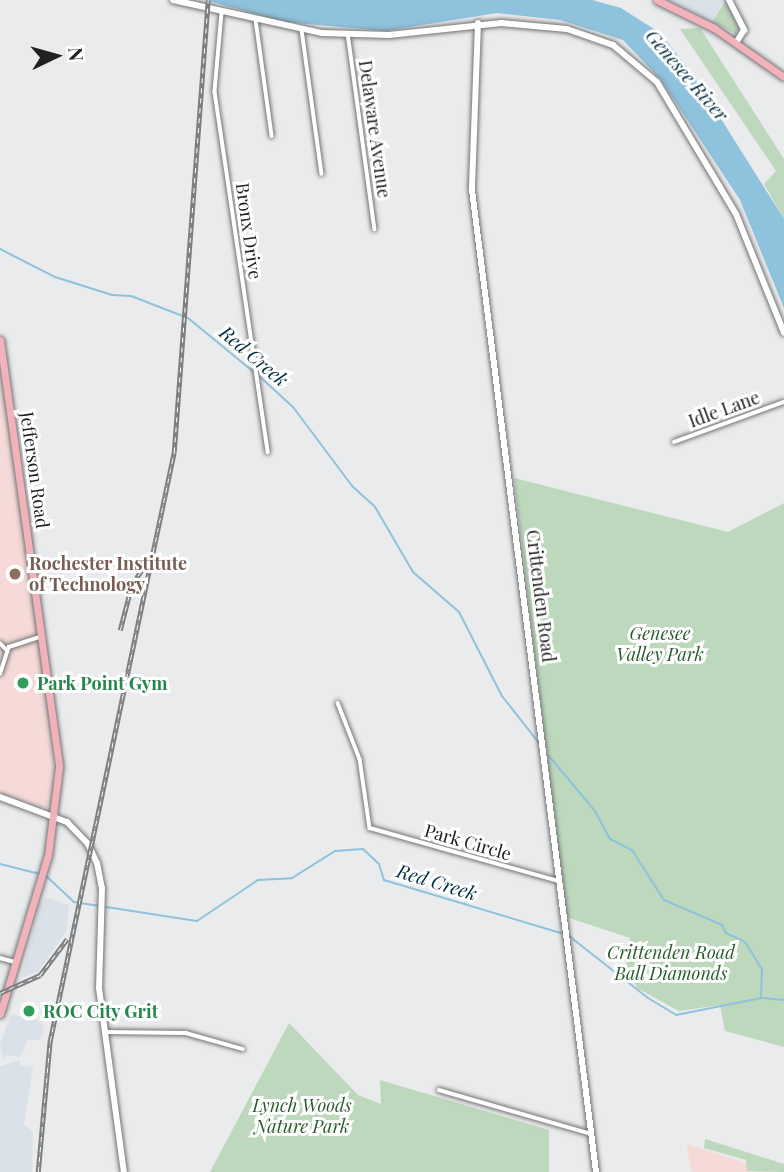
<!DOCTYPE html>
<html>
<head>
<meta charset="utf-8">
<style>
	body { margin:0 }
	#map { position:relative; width:784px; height:1172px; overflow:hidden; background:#eaebec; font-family:"Playfair Display",serif }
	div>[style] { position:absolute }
	.built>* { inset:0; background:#dbe1e8 }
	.education>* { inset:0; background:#f5dad8 }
	.green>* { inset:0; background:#bdd8bd }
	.water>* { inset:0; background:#8fc2dc }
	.stream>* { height:2px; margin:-1px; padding:0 1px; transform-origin:1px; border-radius:1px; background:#8fc2dc }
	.roads { filter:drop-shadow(0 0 2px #737475) drop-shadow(0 0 2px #737475) }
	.street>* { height:3.5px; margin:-1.75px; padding:0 1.75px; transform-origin:1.75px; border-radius:1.75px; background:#fff }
	.secondary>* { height:6px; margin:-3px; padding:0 3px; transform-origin:3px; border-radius:3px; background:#fff }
	.primary>* { height:7px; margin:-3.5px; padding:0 3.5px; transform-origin:3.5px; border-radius:3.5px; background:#f2b2b9 }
	.rail>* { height:4.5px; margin-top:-2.25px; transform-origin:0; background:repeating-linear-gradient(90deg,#fff 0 5px,#7e7f80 0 10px); box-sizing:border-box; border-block:2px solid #7e7f80 }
	.dots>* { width:19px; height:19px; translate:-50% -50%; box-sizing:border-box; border:4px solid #fff; border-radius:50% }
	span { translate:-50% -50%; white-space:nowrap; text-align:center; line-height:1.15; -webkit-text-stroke:6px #fff; paint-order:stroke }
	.street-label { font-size:18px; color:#212122 }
	.education-label { font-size:18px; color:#785e54; font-weight:700 }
	.left { translate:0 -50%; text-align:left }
	.park-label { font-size:18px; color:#295d2e; font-style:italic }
	.leisure-label { font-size:18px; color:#27864d; font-weight:700 }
	.water-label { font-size:19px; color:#002e40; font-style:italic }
	.north { position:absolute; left:21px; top:21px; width:70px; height:70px; -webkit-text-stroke:5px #fff; paint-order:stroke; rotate:85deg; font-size:19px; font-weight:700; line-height:28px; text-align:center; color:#212122 }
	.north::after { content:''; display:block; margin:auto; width:24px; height:32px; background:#212122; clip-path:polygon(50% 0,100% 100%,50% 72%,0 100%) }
</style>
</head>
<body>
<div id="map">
	<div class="built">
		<div style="clip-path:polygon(668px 0,725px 0,712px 22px)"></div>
		<div style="clip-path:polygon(46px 897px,69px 905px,66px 932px,38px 972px,21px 978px,40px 904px)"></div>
		<div style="clip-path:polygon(11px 1014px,43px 1022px,43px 1035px,38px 1040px,27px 1040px,21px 1057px,6px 1055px,4px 1061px,0 1044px)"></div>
		<div style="clip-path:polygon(20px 1060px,20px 1065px,33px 1067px,24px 1124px,33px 1132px,32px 1172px,0 1172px,0 1066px)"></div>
	</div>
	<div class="education">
		<div style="clip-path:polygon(0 370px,52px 729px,54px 794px,53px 804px,46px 808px,0 795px)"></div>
		<div style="clip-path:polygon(687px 1144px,772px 1172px,691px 1172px)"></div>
	</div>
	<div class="green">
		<div style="clip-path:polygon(726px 0,739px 27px,736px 34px,712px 22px)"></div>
		<div style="clip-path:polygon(700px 28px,784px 159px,784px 219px,764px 184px,776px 171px,680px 29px)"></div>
		<div style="clip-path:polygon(514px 478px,728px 532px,784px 503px,784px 1047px,725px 1031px,720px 1005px,679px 1011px,637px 988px,625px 960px,630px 938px,566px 917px)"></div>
		<div style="clip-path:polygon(289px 1023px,358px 1095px,381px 1104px,380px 1080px,549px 1130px,549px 1172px,210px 1172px)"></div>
		<div style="clip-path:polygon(705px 1139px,784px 1164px,784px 1172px,747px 1171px,746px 1160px,704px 1148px)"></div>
	</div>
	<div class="water">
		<div style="clip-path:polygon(205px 0,592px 0,621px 8px,660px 33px,694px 76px,784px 219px,784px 308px,740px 200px,661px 80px,623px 40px,560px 20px,497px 13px,385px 31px,285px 22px)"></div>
	</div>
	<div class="stream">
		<div style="left:0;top:249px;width:62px;rotate:27deg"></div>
		<div style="left:55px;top:277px;width:60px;rotate:17.5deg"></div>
		<div style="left:112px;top:295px;width:19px;rotate:3deg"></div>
		<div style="left:131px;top:296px;width:61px;rotate:21.1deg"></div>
		<div style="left:188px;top:318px;width:87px;rotate:39.4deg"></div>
		<div style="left:259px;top:376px;width:46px;rotate:42.4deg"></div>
		<div style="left:293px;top:407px;width:99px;rotate:53.2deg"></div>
		<div style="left:352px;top:486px;width:31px;rotate:42deg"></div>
		<div style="left:375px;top:507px;width:75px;rotate:59.7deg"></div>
		<div style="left:413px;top:572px;width:61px;rotate:41deg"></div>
		<div style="left:459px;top:612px;width:94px;rotate:62.9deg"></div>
		<div style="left:502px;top:696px;width:60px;rotate:51.8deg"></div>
		<div style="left:549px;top:756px;width:72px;rotate:50.1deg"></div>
		<div style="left:595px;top:811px;width:32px;rotate:62deg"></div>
		<div style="left:610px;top:839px;width:25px;rotate:27deg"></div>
		<div style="left:632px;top:850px;width:59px;rotate:57.4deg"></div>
		<div style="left:664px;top:900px;width:63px;rotate:23.3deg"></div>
		<div style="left:722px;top:925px;width:9px;rotate:63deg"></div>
		<div style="left:726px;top:933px;width:21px;rotate:25deg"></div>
		<div style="left:745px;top:942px;width:32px;rotate:58deg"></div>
		<div style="left:762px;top:969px;width:28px;rotate:92deg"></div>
		<div style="left:0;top:864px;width:41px;rotate:14deg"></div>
		<div style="left:45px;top:875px;width:40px;rotate:43deg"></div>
		<div style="left:74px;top:902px;width:124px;rotate:8.8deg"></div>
		<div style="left:197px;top:921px;width:73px;rotate:-33.9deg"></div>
		<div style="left:258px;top:880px;width:34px;rotate:-3deg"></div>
		<div style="left:292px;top:878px;width:51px;rotate:-32.1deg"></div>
		<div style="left:335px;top:851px;width:28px;rotate:-4deg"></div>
		<div style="left:363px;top:849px;width:22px;rotate:43deg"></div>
		<div style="left:379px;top:864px;width:17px;rotate:73deg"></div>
		<div style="left:384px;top:880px;width:188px;rotate:16.7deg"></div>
		<div style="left:569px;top:936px;width:100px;rotate:38.1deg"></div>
		<div style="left:648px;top:998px;width:33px;rotate:31deg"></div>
		<div style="left:676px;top:1015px;width:87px;rotate:-11.3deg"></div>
		<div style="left:761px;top:998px;width:23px;rotate:5deg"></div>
	</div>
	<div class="roads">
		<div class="street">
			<div style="left:222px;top:13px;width:79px;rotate:95.1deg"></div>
			<div style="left:215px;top:92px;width:364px;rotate:81.6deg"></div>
			<div style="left:256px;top:20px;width:117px;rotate:82.1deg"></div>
			<div style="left:302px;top:30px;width:145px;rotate:82.1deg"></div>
			<div style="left:348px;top:33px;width:198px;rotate:82.2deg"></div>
			<div style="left:674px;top:442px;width:117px;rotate:-20deg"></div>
			<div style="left:0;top:643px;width:10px;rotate:45deg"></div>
			<div style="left:0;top:674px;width:28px;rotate:-72deg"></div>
			<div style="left:9px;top:647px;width:32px;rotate:-18deg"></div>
			<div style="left:338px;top:703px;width:60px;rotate:68.6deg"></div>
			<div style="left:360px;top:759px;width:70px;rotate:81.8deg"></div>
			<div style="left:370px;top:828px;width:196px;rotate:15.7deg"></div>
			<div style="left:0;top:958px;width:16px;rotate:15deg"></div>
			<div style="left:105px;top:1032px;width:81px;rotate:0.7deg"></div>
			<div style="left:186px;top:1033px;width:59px;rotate:15.7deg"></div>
			<div style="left:439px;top:1090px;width:158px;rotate:16.1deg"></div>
		</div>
		<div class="secondary">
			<div style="left:173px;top:0;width:153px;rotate:12.5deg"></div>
			<div style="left:322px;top:33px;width:67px;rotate:1.7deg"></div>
			<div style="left:389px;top:35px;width:113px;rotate:-6.1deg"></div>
			<div style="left:501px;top:23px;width:66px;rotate:5.2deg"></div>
			<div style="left:567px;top:29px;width:49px;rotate:19.2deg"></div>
			<div style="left:613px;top:45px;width:57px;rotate:40.1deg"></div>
			<div style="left:657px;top:82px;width:154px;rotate:59.1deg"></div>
			<div style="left:736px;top:214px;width:128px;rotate:68deg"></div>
			<div style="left:729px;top:0;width:34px;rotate:63deg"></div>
			<div style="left:744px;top:30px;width:15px;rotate:122deg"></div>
			<div style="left:478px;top:23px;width:167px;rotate:92.1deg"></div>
			<div style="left:472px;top:190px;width:990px;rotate:82.8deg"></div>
			<div style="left:0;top:797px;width:72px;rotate:20.5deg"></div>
			<div style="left:67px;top:822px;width:30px;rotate:46deg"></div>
			<div style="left:88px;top:844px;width:21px;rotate:65deg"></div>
			<div style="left:97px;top:863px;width:25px;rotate:79deg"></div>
			<div style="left:102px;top:888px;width:100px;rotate:91.7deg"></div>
			<div style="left:99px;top:988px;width:186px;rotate:82.3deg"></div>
		</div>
		<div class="primary">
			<div style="left:657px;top:0;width:64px;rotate:26.2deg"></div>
			<div style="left:714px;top:28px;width:85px;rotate:35deg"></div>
			<div style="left:0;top:340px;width:431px;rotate:82.1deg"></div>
			<div style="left:59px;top:767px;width:89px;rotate:97.1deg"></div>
			<div style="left:48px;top:855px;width:166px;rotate:106.8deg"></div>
		</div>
	</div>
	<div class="rail">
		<div style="left:120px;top:630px;width:48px;rotate:-75.4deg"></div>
		<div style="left:132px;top:584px;width:32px;rotate:-55deg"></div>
		<div style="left:0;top:993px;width:44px;rotate:-24.2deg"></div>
		<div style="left:40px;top:975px;width:45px;rotate:-53.1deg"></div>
		<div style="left:38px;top:1172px;width:132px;rotate:-84.8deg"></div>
		<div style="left:50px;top:1041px;width:602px;rotate:-78.11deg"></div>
		<div style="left:174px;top:452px;width:453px;rotate:-85.7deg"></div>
	</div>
	<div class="dots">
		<div style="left:15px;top:574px;background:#8d6e63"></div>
		<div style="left:23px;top:683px;background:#2e9e5b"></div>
		<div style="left:29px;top:1011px;background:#2e9e5b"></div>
	</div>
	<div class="street-label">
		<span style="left:375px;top:129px;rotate:82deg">Delaware Avenue</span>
		<span style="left:249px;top:231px;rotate:82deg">Bronx Drive</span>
		<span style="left:724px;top:409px;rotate:-20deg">Idle Lane</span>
		<span style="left:35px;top:470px;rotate:82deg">Jefferson Road</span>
		<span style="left:541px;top:596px;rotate:83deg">Crittenden Road</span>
		<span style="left:468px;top:842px;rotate:16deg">Park Circle</span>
	</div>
	<div class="education-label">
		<span class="left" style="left:29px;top:574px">Rochester Institute<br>of Technology</span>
	</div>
	<div class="park-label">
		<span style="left:660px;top:644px">Genesee<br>Valley Park</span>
		<span style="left:671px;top:963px">Crittenden Road<br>Ball Diamonds</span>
		<span style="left:302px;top:1116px">Lynch Woods<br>Nature Park</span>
	</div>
	<div class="leisure-label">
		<span class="left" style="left:37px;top:683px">Park Point Gym</span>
		<span class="left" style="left:43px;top:1011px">ROC City Grit</span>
	</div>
	<div class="water-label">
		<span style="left:687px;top:75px;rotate:49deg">Genesee River</span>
		<span style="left:254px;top:356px;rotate:40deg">Red Creek</span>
		<span style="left:437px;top:882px;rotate:17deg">Red Creek</span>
	</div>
	<div class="north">N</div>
</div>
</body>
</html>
